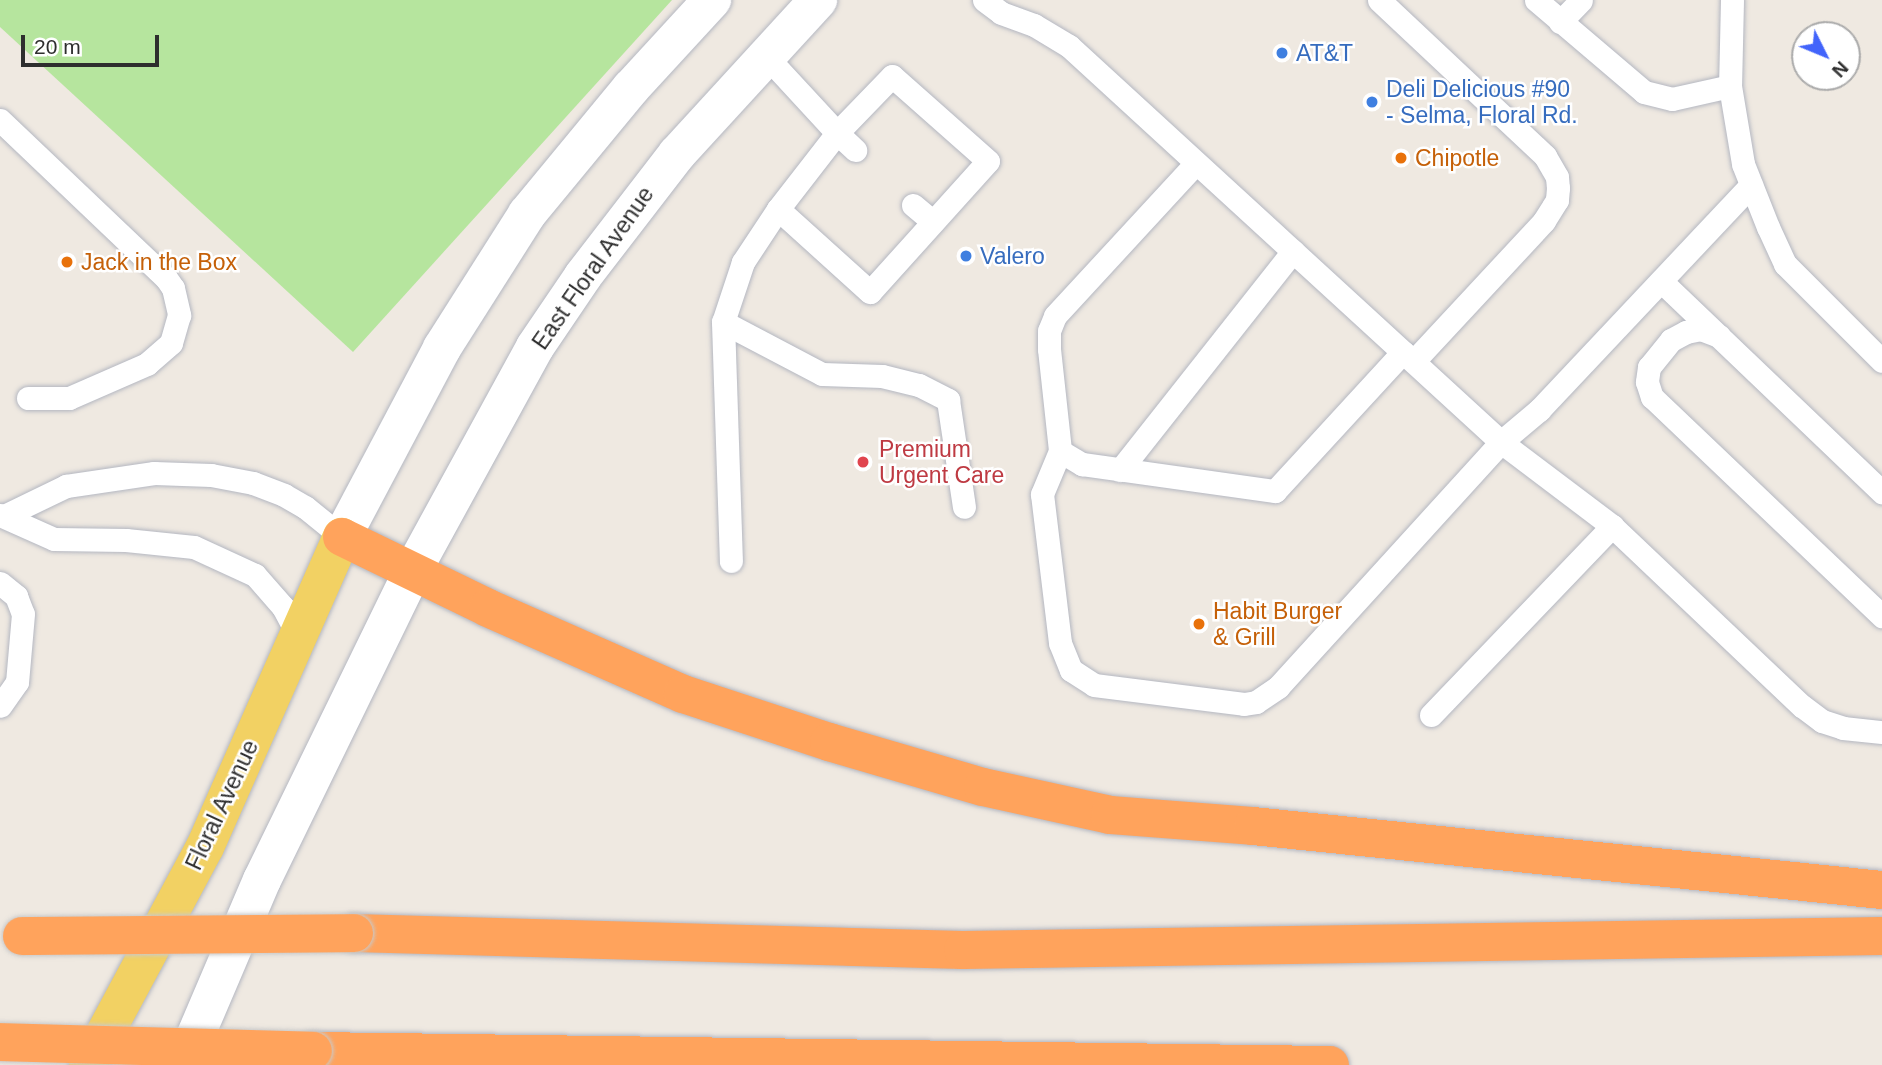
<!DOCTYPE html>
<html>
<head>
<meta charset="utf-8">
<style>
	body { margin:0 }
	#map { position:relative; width:1882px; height:1065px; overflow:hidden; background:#efe9e1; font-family:Arial,sans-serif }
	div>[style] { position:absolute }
	.green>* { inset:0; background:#b6e59e }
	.roads { filter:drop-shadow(0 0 2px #b4b7c1) drop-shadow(0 0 2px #b4b7c1) }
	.service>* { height:23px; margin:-11.5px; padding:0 11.5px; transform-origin:11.5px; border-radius:11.5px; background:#fff }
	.tertiary>* { height:38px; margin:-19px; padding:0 19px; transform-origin:19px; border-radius:19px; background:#fff }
	.primary>* { height:38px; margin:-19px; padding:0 19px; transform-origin:19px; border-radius:19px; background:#f2d163 }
	.motorway>* { height:38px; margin:-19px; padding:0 19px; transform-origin:19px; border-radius:19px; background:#ffa35c }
	.bridges { filter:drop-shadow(0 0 2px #c9c9c9) drop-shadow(0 0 2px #c9c9c9) }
	.motorway-bridge>* { height:38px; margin:-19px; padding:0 19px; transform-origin:19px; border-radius:19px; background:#ffa35c }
	.dots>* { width:19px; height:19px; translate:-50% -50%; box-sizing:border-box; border:4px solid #fff; border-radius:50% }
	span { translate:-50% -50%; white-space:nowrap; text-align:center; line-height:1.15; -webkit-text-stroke:5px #fff; paint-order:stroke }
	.shop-label { font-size:23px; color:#366cbe }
	.left { translate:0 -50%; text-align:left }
	.food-label { font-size:23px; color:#c56008 }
	.street-label { font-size:23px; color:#2e2e2e }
	.health-label { font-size:23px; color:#be3a42 }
	.north { position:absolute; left:1791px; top:21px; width:70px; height:70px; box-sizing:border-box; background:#fff; border:2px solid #ababab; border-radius:50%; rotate:133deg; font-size:19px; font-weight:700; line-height:28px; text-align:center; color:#2e2e2e }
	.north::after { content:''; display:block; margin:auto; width:24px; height:32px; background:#4264fb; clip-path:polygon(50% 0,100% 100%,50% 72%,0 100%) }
	.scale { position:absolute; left:21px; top:35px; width:138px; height:32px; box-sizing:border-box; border:4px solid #2e2e2e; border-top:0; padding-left:9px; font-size:21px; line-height:24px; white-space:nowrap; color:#2e2e2e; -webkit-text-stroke:5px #fff; paint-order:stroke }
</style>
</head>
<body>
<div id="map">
	<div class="green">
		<div style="clip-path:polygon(0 0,672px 0,353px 352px,0 27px)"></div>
	</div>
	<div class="roads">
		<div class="service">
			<div style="left:984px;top:0;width:21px;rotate:37deg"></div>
			<div style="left:1001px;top:13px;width:35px;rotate:20deg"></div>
			<div style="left:1034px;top:25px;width:41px;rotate:31deg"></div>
			<div style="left:1069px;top:46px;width:586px;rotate:42.51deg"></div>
			<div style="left:1501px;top:442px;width:139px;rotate:37.1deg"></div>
			<div style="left:1612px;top:526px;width:262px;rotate:43.5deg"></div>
			<div style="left:1802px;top:706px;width:25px;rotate:37deg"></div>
			<div style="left:1822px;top:721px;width:22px;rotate:18deg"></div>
			<div style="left:1843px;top:728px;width:39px;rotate:6deg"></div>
			<div style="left:1379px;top:0;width:228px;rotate:43.2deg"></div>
			<div style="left:1545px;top:156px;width:24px;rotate:60deg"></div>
			<div style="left:1557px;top:177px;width:11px;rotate:85deg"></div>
			<div style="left:1558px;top:188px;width:12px;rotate:95deg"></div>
			<div style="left:1557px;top:200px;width:25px;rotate:122deg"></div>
			<div style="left:1544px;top:221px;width:191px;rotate:132.9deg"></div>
			<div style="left:1536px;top:0;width:142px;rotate:40.4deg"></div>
			<div style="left:1644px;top:92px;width:29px;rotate:14deg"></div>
			<div style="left:1672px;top:99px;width:59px;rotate:-12.6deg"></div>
			<div style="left:1732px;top:0;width:86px;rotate:91.3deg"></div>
			<div style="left:1730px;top:86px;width:79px;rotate:80.5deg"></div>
			<div style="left:1743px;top:164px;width:68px;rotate:68.4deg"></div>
			<div style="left:1768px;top:227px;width:41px;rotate:65.3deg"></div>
			<div style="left:1785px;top:264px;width:137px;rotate:45deg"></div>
			<div style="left:1560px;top:22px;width:30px;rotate:-46deg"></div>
			<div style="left:766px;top:56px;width:105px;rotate:47.3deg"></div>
			<div style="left:837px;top:133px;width:96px;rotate:127.8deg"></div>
			<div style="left:778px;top:209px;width:64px;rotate:123.4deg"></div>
			<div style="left:743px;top:262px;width:63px;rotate:108.4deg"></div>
			<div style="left:723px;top:322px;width:112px;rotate:27.7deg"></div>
			<div style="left:822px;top:374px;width:60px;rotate:1.9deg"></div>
			<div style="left:882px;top:376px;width:38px;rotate:14deg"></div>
			<div style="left:919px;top:385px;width:33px;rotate:27deg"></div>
			<div style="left:948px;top:400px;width:108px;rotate:81.5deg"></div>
			<div style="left:0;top:120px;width:229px;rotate:43.6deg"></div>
			<div style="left:166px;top:278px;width:12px;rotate:55deg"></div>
			<div style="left:173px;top:288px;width:28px;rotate:77deg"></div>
			<div style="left:179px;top:315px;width:29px;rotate:106deg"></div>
			<div style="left:171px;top:343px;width:32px;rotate:139deg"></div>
			<div style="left:147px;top:364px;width:85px;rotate:156.4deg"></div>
			<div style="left:69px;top:398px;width:41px;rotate:180deg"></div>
			<div style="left:1196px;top:163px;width:208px;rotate:132.7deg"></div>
			<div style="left:1055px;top:316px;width:16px;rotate:112deg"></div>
			<div style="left:1049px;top:331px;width:18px;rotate:90deg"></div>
			<div style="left:1049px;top:349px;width:103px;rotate:83.8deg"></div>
			<div style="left:1060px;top:451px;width:26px;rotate:31deg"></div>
			<div style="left:1082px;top:464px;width:195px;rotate:8deg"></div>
			<div style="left:1275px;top:491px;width:189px;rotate:-47.4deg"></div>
			<div style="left:913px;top:205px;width:26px;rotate:40deg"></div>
			<div style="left:778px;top:209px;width:124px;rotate:42.1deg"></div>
			<div style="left:870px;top:292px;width:176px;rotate:-48deg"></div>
			<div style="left:988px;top:161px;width:128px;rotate:-138.5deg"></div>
			<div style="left:892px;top:76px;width:79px;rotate:134deg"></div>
			<div style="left:837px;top:133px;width:25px;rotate:43deg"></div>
			<div style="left:1661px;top:281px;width:306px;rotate:43.7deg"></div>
			<div style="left:723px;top:322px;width:239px;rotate:88.1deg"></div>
			<div style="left:1719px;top:336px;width:19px;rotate:-159deg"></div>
			<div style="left:1701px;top:329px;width:15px;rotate:169deg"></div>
			<div style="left:1686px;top:332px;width:17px;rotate:152deg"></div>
			<div style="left:1671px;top:340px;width:35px;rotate:129deg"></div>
			<div style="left:1649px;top:367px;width:15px;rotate:98deg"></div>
			<div style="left:1647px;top:382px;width:16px;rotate:72deg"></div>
			<div style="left:1652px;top:397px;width:318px;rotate:43.6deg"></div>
			<div style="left:1060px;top:451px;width:47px;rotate:112.7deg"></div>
			<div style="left:1042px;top:494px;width:150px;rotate:83.1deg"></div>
			<div style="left:1060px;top:643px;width:29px;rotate:68deg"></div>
			<div style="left:1071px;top:670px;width:27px;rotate:33deg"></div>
			<div style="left:1094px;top:685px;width:151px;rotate:7.2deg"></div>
			<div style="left:1244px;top:704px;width:12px;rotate:-9deg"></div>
			<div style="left:1256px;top:702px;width:27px;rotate:-34deg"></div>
			<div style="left:1278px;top:687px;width:331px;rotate:-47.7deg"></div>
			<div style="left:1501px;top:442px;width:50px;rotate:-40.1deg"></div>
			<div style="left:1539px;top:410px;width:309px;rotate:-46.7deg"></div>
			<div style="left:1120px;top:470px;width:279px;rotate:-51.7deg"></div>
			<div style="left:0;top:515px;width:59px;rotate:24deg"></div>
			<div style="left:54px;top:539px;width:72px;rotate:0.8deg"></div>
			<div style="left:126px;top:540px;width:68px;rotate:5.9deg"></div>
			<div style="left:194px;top:547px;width:67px;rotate:24.7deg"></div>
			<div style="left:255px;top:575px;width:43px;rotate:48.8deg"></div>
			<div style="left:283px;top:607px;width:32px;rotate:62deg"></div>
			<div style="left:6px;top:515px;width:67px;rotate:-25.8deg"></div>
			<div style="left:66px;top:486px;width:89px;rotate:-8.4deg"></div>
			<div style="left:154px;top:473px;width:57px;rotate:2deg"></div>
			<div style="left:211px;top:475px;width:43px;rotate:10.8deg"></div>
			<div style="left:253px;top:483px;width:33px;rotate:21deg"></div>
			<div style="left:284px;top:495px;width:24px;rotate:30deg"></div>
			<div style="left:305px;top:507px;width:48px;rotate:39deg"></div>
			<div style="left:0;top:583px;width:21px;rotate:39deg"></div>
			<div style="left:16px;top:596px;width:19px;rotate:69deg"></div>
			<div style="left:23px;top:614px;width:68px;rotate:95deg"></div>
			<div style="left:17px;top:682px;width:29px;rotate:125deg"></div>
			<div style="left:1431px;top:715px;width:262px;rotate:-46.2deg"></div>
		</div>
		<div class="tertiary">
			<div style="left:342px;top:537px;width:214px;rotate:-62.1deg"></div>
			<div style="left:442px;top:348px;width:159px;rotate:-57.6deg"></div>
			<div style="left:527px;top:214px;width:163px;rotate:-50.5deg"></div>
			<div style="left:631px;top:88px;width:120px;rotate:-47.4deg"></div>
			<div style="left:183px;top:1065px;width:201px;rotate:-66.9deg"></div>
			<div style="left:262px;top:880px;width:345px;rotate:-64deg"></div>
			<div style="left:413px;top:570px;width:254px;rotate:-61.3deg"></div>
			<div style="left:535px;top:347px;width:86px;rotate:-55.9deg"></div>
			<div style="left:583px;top:276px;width:154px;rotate:-52.4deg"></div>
			<div style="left:677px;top:154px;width:209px;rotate:-47.5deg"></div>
		</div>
		<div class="primary">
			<div style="left:88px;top:1065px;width:247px;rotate:-61.8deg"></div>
			<div style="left:205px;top:847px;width:339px;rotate:-66.2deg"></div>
		</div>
		<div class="motorway">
			<div style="left:342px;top:537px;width:162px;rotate:25.9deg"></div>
			<div style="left:488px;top:608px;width:213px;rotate:23.8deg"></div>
			<div style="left:683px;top:694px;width:154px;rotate:18.2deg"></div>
			<div style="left:829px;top:742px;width:160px;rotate:16.3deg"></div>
			<div style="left:983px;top:787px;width:130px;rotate:12.4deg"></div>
			<div style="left:1110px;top:815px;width:143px;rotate:4.4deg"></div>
			<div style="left:1253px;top:826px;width:632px;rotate:5.81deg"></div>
			<div style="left:354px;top:933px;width:609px;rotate:1.6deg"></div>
			<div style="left:963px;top:950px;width:919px;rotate:-0.87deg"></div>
			<div style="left:313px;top:1051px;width:1017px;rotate:0.79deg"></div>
		</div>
	</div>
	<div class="bridges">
		<div class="motorway-bridge">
			<div style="left:22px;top:936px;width:332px;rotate:-0.5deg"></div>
			<div style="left:0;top:1042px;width:313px;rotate:1.6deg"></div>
		</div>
	</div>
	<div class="dots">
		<div style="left:1282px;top:53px;background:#3f7fe0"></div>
		<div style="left:1372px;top:102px;background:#3f7fe0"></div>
		<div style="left:1401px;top:158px;background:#e8710a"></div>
		<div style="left:966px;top:256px;background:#3f7fe0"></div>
		<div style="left:67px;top:262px;background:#e8710a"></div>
		<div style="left:863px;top:462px;background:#e0444e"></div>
		<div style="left:1199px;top:624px;background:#e8710a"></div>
	</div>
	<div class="shop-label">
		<span class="left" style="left:1296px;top:53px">AT&amp;T</span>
		<span class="left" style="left:1386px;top:102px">Deli Delicious #90<br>- Selma, Floral Rd.</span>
		<span class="left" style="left:980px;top:256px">Valero</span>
	</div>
	<div class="food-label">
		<span class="left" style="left:1415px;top:158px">Chipotle</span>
		<span class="left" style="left:81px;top:262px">Jack in the Box</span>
		<span class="left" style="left:1213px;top:624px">Habit Burger<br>&amp; Grill</span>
	</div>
	<div class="street-label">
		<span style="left:593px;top:268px;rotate:-55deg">East Floral Avenue</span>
		<span style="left:222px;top:805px;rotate:-65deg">Floral Avenue</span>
	</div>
	<div class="health-label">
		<span class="left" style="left:879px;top:462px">Premium<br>Urgent Care</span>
	</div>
	<div class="north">N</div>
	<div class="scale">20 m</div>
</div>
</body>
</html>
